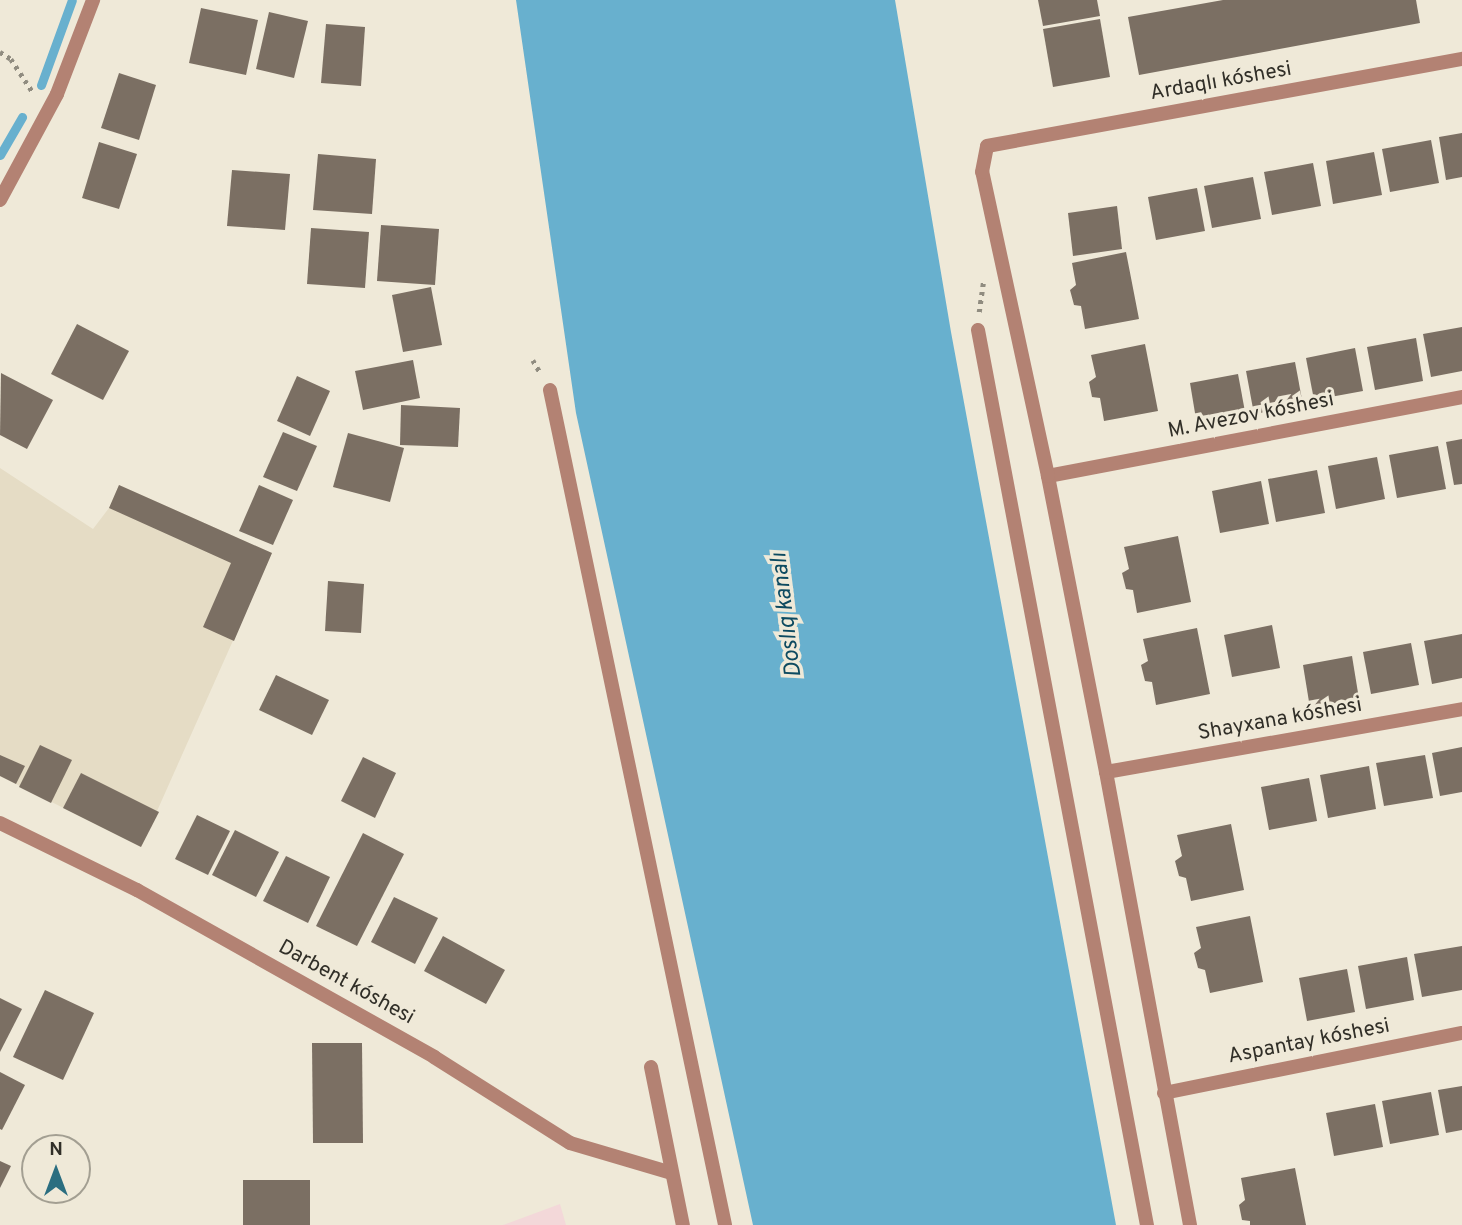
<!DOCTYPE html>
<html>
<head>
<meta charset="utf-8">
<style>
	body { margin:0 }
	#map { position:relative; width:1462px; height:1225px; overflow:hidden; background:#efe9d8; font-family:Overpass,sans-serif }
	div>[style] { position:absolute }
	.built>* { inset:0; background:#e5dcc5 }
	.education>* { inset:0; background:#f3d8d9 }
	.water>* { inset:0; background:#68b0ce }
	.stream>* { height:9px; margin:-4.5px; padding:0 4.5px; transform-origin:4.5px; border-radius:4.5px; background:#68b0ce }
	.building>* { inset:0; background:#7b6f63 }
	.path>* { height:4.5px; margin-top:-2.25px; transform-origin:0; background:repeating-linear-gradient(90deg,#908c80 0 3.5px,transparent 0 8.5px) }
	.street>* { height:14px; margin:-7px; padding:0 7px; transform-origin:7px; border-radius:7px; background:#b38273 }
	span { translate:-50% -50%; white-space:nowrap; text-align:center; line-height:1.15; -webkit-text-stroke:7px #efe9d8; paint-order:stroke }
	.street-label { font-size:21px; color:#312f28 }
	.water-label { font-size:23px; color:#0d4a60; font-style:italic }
	.north { position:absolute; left:21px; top:1134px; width:70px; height:70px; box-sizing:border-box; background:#efe9d8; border:2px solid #a39f92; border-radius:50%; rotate:0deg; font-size:19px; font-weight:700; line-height:28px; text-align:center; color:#312f28 }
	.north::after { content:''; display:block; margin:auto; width:24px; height:32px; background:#2b6e80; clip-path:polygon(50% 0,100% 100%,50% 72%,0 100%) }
</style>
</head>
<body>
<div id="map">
	<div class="built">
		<div style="clip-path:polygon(0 468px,93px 529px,109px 508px,119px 485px,272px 553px,141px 847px,0 776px)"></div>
	</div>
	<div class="education">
		<div style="clip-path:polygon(560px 1204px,566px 1225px,503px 1225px)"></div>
	</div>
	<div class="water">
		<div style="clip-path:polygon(516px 0,895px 0,951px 332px,1116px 1225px,753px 1225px,576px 413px)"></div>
	</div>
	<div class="stream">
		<div style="left:41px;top:85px;width:90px;rotate:-70deg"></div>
		<div style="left:0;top:155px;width:44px;rotate:-59.9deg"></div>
	</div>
	<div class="building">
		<div style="clip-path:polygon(1038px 0,1097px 0,1100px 16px,1043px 26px)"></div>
		<div style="clip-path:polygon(1223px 0,1416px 0,1420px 23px,1139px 75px,1128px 17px)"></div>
		<div style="clip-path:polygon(201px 8px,258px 20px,246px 75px,189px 63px)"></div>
		<div style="clip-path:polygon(269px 12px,308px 21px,294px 78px,256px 69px)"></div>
		<div style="clip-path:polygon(1100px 19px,1110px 77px,1053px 87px,1043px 29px)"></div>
		<div style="clip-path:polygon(326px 24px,365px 27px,361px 86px,321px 83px)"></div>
		<div style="clip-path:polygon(119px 73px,156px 85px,139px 140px,101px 128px)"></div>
		<div style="clip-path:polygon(1462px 133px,1462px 177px,1446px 180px,1439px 137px)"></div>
		<div style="clip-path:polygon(1431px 140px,1439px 183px,1390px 192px,1382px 149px)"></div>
		<div style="clip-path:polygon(99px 142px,137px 154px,119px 209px,82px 198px)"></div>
		<div style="clip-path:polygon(1374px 152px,1382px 195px,1333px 204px,1326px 161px)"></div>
		<div style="clip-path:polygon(318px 154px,376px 159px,372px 214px,313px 210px)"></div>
		<div style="clip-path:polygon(1313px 163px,1321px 206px,1272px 215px,1264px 172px)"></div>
		<div style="clip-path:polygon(232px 170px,290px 174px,285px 230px,227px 226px)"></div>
		<div style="clip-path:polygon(1253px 177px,1261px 219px,1212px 228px,1204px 186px)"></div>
		<div style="clip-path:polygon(1197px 188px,1205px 231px,1156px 240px,1148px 197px)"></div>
		<div style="clip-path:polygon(1117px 206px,1122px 249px,1073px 256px,1068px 213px)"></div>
		<div style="clip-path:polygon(381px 225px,439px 229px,435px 285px,377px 281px)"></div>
		<div style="clip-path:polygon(311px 228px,369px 232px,365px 288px,307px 284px)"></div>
		<div style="clip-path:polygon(1126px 252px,1139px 319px,1085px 329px,1081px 306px,1074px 305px,1070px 290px,1076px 285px,1072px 263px)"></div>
		<div style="clip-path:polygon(431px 287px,442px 345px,403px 352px,392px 295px)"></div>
		<div style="clip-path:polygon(77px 324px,129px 351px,103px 400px,51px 374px)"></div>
		<div style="clip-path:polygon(1462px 327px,1462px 371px,1431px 377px,1423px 334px)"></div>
		<div style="clip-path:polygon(1416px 338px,1423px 381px,1375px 390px,1367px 347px)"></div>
		<div style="clip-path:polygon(1145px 344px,1158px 411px,1104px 421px,1100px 398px,1092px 397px,1089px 382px,1096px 377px,1091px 355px)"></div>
		<div style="clip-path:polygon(1355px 348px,1363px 391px,1314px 400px,1306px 358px)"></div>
		<div style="clip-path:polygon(413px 360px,420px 398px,363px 410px,355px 371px)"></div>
		<div style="clip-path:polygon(1295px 362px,1303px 405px,1254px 414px,1246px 371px)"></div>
		<div style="clip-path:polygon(1px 373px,53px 400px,27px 449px,0 435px)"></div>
		<div style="clip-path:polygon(1238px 374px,1246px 417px,1197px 425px,1190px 383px)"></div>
		<div style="clip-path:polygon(297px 376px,330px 391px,310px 436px,277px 421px)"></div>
		<div style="clip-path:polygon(401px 405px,460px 408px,458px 447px,400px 445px)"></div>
		<div style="clip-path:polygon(283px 432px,317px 446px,297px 491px,263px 477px)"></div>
		<div style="clip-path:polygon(348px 433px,404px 448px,390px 502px,333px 487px)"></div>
		<div style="clip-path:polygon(1462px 439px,1462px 484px,1454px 485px,1446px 442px)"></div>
		<div style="clip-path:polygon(1438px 446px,1446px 489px,1397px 498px,1389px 455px)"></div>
		<div style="clip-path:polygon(1377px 457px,1385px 499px,1336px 509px,1328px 466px)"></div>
		<div style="clip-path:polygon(1317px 470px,1325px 513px,1276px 522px,1268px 479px)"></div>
		<div style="clip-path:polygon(1261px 481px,1269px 524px,1220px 533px,1212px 491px)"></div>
		<div style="clip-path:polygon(119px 485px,272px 553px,234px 641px,203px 627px,231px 563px,109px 508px)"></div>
		<div style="clip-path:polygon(259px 485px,293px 500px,273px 545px,239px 531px)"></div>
		<div style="clip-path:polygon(1178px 536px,1191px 602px,1137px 613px,1133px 590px,1126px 589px,1122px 573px,1129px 569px,1124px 547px)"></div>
		<div style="clip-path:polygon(328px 581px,364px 584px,361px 633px,325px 631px)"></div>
		<div style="clip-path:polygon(1272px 625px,1280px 668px,1232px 677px,1224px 635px)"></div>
		<div style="clip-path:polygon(1197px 628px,1210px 694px,1156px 705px,1152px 682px,1145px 681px,1141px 665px,1148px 661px,1143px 639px)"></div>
		<div style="clip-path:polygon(1462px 634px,1462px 678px,1432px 684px,1424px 641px)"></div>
		<div style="clip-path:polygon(1411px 643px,1419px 685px,1371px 694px,1363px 652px)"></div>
		<div style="clip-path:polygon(1352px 656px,1359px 699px,1310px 708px,1303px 665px)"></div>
		<div style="clip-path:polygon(276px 675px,329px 700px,312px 735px,259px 710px)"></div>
		<div style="clip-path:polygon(40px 745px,72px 760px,51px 803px,19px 787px)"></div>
		<div style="clip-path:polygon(1462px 747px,1462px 792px,1440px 796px,1432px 753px)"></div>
		<div style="clip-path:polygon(0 755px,25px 766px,16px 784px,0 776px)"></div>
		<div style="clip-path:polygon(1425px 755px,1433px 798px,1384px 806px,1376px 763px)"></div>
		<div style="clip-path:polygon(363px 757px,396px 773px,375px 818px,341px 801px)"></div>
		<div style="clip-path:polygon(1369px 766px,1376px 809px,1328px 818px,1320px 775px)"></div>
		<div style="clip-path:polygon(81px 773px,159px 812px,141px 847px,63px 808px)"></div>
		<div style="clip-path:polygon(1309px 778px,1317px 821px,1269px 830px,1261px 787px)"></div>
		<div style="clip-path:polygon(197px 815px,230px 831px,208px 875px,175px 859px)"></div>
		<div style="clip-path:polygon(1231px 824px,1244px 890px,1191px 901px,1186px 878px,1179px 876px,1175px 861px,1182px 856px,1177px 835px)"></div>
		<div style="clip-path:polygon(235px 830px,279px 852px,256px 897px,212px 875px)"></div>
		<div style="clip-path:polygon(363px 833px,404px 854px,357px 946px,316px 926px)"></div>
		<div style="clip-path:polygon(286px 856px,330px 877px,308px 923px,263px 901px)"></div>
		<div style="clip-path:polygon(394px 897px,438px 918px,415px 964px,371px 942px)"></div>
		<div style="clip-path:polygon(1250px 916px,1263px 982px,1210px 993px,1205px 970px,1198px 968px,1194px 953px,1201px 948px,1196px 927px)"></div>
		<div style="clip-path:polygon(443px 936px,505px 970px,486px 1004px,424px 971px)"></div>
		<div style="clip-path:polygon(1462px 946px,1462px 990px,1422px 997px,1414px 954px)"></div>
		<div style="clip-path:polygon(1407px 957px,1414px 1000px,1366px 1009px,1358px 966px)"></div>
		<div style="clip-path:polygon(1347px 969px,1355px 1012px,1307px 1021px,1299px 978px)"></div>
		<div style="clip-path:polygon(45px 990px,94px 1013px,63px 1080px,13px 1057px)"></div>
		<div style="clip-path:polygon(0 998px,22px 1009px,0 1052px)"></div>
		<div style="clip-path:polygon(312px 1043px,362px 1043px,363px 1143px,313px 1143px)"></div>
		<div style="clip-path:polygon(0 1072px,25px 1085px,2px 1130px,0 1129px)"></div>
		<div style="clip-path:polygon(1462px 1086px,1462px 1130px,1446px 1133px,1438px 1090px)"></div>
		<div style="clip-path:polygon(1431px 1092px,1439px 1135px,1390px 1144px,1382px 1101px)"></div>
		<div style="clip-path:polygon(1375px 1104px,1383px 1147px,1334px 1156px,1326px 1113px)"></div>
		<div style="clip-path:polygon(0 1161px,11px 1166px,0 1188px)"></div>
		<div style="clip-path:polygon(1295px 1168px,1306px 1225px,1250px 1225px,1250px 1221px,1242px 1220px,1239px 1205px,1245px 1200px,1241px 1178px)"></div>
		<div style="clip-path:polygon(243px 1180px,310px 1180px,310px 1225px,243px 1225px)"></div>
	</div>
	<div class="path">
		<div style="left:0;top:52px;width:13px;rotate:32deg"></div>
		<div style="left:11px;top:59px;width:42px;rotate:56.7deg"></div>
		<div style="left:979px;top:312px;width:30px;rotate:-82deg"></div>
		<div style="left:533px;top:360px;width:16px;rotate:60deg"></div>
	</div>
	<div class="street">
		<div style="left:0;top:200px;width:120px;rotate:-61.7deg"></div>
		<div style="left:57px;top:94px;width:101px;rotate:-69deg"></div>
		<div style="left:978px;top:330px;width:911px;rotate:79.31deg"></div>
		<div style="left:550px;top:390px;width:853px;rotate:78.16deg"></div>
		<div style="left:1048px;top:476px;width:421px;rotate:-10.8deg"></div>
		<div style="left:1106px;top:772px;width:362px;rotate:-10deg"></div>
		<div style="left:0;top:823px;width:153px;rotate:26.1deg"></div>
		<div style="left:137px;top:890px;width:341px;rotate:29.3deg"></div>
		<div style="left:434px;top:1057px;width:161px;rotate:32.3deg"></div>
		<div style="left:570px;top:1143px;width:106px;rotate:16.4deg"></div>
		<div style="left:651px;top:1067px;width:161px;rotate:78.6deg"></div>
		<div style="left:1164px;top:1093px;width:304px;rotate:-11.4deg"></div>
		<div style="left:1190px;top:1225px;width:461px;rotate:-100.5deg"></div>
		<div style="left:1106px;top:772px;width:302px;rotate:-101.1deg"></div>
		<div style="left:1048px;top:476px;width:311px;rotate:-102.2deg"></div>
		<div style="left:982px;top:172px;width:26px;rotate:-79deg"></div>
		<div style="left:987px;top:146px;width:483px;rotate:-10.4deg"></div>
	</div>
	<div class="street-label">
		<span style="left:1221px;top:82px;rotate:-10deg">Ardaqlı kóshesi</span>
		<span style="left:1251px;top:416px;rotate:-11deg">M. Avezov kóshesi</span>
		<span style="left:1280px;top:720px;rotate:-10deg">Shayxana kóshesi</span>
		<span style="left:346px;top:983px;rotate:29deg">Darbent kóshesi</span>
		<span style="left:1309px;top:1042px;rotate:-11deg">Aspantay kóshesi</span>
	</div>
	<div class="water-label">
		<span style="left:788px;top:615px;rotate:-97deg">Doslıq kanalı</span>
	</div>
	<div class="north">N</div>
</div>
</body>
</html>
